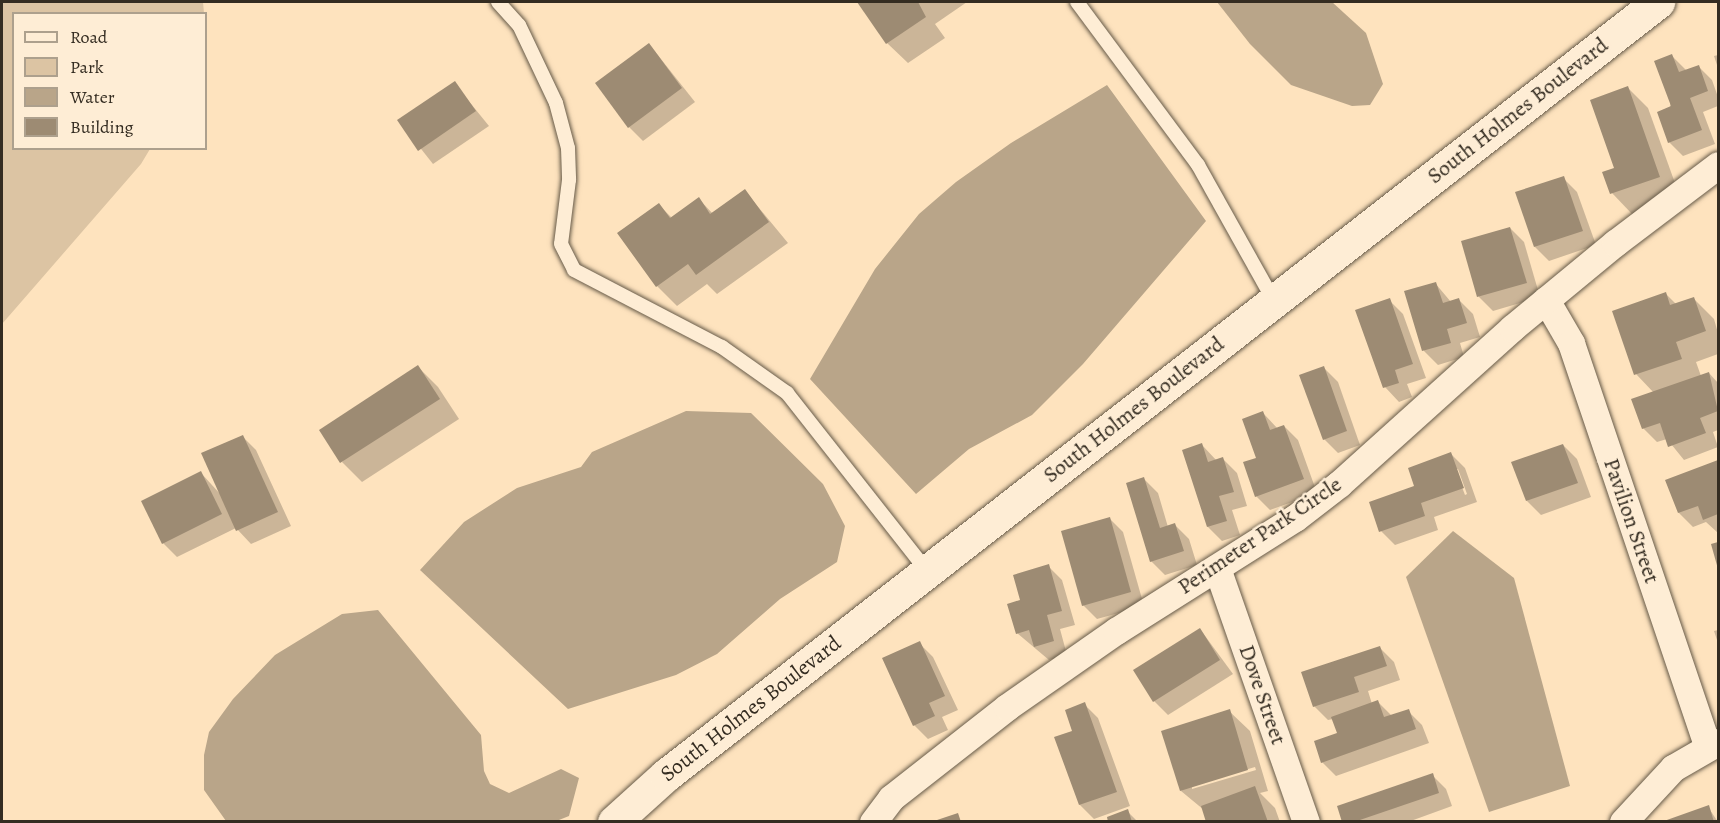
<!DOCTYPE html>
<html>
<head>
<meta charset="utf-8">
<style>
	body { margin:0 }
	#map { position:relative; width:1720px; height:823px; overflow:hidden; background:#fee3be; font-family:Alegreya,serif }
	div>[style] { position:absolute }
	.green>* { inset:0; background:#dcc4a3 }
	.water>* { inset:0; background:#b9a589 }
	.shadow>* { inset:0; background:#0003 }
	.building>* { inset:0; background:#9d8b73 }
	.roads { filter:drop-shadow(0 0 2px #665a48) drop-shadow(0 0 2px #665a48) }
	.lane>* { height:14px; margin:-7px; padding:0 7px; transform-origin:7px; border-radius:7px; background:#feedd5 }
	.street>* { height:27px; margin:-13.5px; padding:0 13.5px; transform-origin:13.5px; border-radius:13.5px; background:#feedd5 }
	.secondary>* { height:33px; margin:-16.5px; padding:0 16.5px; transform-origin:16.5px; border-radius:16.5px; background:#feedd5 }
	span { translate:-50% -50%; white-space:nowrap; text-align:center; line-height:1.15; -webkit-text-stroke:5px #feedd5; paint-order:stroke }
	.street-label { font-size:22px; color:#342c21 }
	.frame { position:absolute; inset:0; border:3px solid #342c21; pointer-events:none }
	.legend { position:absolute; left:12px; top:12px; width:195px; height:138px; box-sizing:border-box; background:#feedd5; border:2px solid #ada08d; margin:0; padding:8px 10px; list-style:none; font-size:18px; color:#342c21 }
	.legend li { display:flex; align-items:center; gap:12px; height:30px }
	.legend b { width:30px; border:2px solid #ada08d }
</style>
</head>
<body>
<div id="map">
	<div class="green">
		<div style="clip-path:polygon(2px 2px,203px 2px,204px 13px,14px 14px,14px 148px,150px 149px,141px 164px,2px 324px)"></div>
	</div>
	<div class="water">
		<div style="clip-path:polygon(1217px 2px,1332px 2px,1366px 33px,1383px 84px,1370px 105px,1352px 106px,1291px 85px,1250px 44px)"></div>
		<div style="clip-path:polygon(1107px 85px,1206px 221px,1083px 364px,1032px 415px,969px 449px,916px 494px,810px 379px,875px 269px,919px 214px,956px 182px,1011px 143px)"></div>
		<div style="clip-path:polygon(686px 411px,751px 413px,823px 484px,845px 526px,837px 562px,780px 599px,717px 654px,676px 675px,568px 709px,420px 570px,464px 522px,517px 488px,581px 467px,592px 452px)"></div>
		<div style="clip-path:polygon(1453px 531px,1514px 578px,1570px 786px,1489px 812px,1406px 577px)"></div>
		<div style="clip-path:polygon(378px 610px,481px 735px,484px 771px,490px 784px,509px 793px,561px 769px,579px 778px,569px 816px,554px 822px,226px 821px,204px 790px,204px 755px,209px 732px,233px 699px,275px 655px,342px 614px)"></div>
	</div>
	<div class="shadow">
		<div style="clip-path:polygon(859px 2px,967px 2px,935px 24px,945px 38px,908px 63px,887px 43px)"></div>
		<div style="clip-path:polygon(649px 44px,695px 102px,643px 141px,629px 127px)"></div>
		<div style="clip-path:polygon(1718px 55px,1718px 68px,1714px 56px)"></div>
		<div style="clip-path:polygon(1672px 56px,1687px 71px,1698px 66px,1712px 80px,1718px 97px,1718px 106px,1703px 112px,1715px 144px,1683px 156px,1669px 142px)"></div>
		<div style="clip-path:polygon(454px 83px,489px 126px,433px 164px,399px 121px)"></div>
		<div style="clip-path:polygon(1628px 88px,1648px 108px,1680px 197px,1632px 214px,1612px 193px)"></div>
		<div style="clip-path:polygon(1563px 178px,1577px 192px,1596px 245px,1549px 261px,1535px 247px)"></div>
		<div style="clip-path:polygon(745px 191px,788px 243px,717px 294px,707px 284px,677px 306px,657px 286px,659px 205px,672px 218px,699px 199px,713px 214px)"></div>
		<div style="clip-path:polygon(1510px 228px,1524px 242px,1540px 297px,1493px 311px,1479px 297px,1463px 242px)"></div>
		<div style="clip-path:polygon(1435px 283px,1451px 302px,1459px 300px,1473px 314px,1480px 337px,1460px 343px,1464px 357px,1438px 365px,1424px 351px,1406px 292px)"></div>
		<div style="clip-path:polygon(1666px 294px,1676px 304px,1693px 298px,1714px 319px,1718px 333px,1718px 354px,1696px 362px,1701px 376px,1709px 373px,1718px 383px,1718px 430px,1713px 432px,1718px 447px,1684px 460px,1667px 439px,1657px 442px,1643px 428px,1654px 393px,1636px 374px)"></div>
		<div style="clip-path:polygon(1389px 300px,1403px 314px,1426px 378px,1407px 384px,1412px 397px,1399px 402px,1385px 387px,1357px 311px)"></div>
		<div style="clip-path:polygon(418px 367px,438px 387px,459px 419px,362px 482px,342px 462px)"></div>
		<div style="clip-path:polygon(1324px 368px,1338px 382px,1360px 445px,1338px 453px,1324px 439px)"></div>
		<div style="clip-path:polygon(1263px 413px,1278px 429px,1284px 426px,1298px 440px,1317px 493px,1270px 510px,1256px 496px)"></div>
		<div style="clip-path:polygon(242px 436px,256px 450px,291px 526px,251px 544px,236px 528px,177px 557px,163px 543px,201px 473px,222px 496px)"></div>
		<div style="clip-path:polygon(1202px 445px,1217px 461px,1223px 459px,1237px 473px,1247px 506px,1232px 510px,1240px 535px,1222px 541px,1208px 527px)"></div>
		<div style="clip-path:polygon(1563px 445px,1577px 459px,1591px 497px,1541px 515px,1527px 501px)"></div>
		<div style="clip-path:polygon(evenodd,1451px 454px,1465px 468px,1477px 502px,1434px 517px,1438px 530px,1395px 545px,1381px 531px,1416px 487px,1451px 454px,1455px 469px,1458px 469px,1467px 494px,1465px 495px,1455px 469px)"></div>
		<div style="clip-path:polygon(1718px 462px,1718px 533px,1706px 522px,1693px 527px,1679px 513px,1667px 481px)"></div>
		<div style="clip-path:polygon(1144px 479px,1158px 493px,1168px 527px,1175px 525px,1189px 539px,1197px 565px,1165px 575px,1151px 561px)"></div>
		<div style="clip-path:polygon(1109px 518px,1123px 532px,1144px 606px,1097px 619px,1083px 605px)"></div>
		<div style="clip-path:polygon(1048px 566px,1062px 580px,1075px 625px,1060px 629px,1067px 655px,1049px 660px,1017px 633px,1022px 601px)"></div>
		<div style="clip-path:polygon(1200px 629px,1233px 674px,1168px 715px,1154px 701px)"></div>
		<div style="clip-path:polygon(1718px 630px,1718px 643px,1714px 631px)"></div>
		<div style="clip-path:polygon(919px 643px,933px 657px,958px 710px,942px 717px,948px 730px,928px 739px,914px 725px)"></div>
		<div style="clip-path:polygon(1380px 648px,1394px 662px,1400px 680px,1368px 691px,1372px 704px,1378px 702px,1392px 716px,1408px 711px,1422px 725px,1429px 743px,1336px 776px,1322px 762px,1338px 734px,1333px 719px,1328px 720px,1314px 706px)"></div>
		<div style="clip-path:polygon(1084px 704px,1098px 718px,1130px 806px,1094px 819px,1080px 805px,1056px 738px,1074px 732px)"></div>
		<div style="clip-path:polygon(evenodd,1229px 711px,1250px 731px,1268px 791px,1260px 793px,1275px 808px,1280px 822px,1208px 822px,1204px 810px,1181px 791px,1229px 711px,1255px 767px,1256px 770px,1192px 789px,1192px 786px,1255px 767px)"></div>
		<div style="clip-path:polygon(1432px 775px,1446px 789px,1452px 806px,1408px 822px,1343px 822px)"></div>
		<div style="clip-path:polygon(1708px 807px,1718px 822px,1668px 822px)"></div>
		<div style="clip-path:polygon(1127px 811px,1138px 822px,1110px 822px)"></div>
	</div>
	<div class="building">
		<div style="clip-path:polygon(857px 2px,918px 2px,926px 17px,886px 44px)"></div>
		<div style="clip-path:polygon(649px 43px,682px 88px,628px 128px,595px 83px)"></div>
		<div style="clip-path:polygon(1672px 54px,1679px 72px,1699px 65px,1708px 91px,1690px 98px,1702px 130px,1668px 143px,1657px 112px,1671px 106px,1654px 61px)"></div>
		<div style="clip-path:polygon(455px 81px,476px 111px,418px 151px,397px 120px)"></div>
		<div style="clip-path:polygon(1628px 86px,1660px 177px,1610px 194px,1602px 172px,1614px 168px,1590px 100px)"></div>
		<div style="clip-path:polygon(1564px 176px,1583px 231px,1534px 247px,1515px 192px)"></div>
		<div style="clip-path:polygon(745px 189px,769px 222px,696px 275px,688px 264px,656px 287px,617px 233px,659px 203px,670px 218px,699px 197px,710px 214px)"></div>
		<div style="clip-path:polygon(1510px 227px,1527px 283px,1477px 297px,1461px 241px)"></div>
		<div style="clip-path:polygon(1436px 282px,1443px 303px,1459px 298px,1467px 323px,1447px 329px,1451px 343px,1422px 351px,1404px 291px)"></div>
		<div style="clip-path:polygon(1666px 292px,1670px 305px,1694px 297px,1706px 331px,1676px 342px,1682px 359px,1634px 375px,1612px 311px)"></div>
		<div style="clip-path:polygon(1390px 298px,1413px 364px,1395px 370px,1399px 383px,1383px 388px,1355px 310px)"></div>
		<div style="clip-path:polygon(418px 365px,440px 399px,340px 463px,319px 430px)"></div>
		<div style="clip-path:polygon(1324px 366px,1347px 431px,1323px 440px,1299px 375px)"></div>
		<div style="clip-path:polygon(1709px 372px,1718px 411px,1700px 418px,1706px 433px,1668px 447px,1660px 423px,1642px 429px,1631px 399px)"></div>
		<div style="clip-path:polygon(1263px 411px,1270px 430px,1284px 425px,1304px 479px,1255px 497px,1243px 462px,1256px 458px,1242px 419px)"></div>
		<div style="clip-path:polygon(243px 435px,278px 512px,236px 531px,201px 453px)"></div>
		<div style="clip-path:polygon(1202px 443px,1208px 462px,1223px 457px,1234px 492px,1219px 496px,1227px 521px,1207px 527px,1182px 450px)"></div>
		<div style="clip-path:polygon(1563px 444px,1578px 483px,1526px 501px,1511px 462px)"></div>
		<div style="clip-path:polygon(1451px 452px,1464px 488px,1421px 503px,1425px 516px,1379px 532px,1369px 502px,1414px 486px,1408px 468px)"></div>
		<div style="clip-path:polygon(1718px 460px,1718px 514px,1703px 520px,1698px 506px,1678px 513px,1665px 480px)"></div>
		<div style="clip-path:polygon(201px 471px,222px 514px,162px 544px,141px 501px)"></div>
		<div style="clip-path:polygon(1144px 477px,1160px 528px,1175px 523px,1184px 551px,1150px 562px,1126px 483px)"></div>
		<div style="clip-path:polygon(1110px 517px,1131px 592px,1082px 606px,1061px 531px)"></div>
		<div style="clip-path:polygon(1718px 542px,1718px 569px,1711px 544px)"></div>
		<div style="clip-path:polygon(1049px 564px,1062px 611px,1047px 615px,1054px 641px,1034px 647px,1029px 630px,1016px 634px,1007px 604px,1020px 600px,1013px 575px)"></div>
		<div style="clip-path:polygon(1200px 628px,1220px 660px,1153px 702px,1133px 670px)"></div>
		<div style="clip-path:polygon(920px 641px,945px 696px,929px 703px,935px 716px,913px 726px,882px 658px)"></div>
		<div style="clip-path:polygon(1380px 646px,1387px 666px,1354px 677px,1359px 692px,1313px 707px,1301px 672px)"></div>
		<div style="clip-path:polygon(1378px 700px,1384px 717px,1409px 709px,1416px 729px,1321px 763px,1314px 741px,1337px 733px,1331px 717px)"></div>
		<div style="clip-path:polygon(1085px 702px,1117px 792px,1079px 805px,1054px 737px,1072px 731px,1065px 710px)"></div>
		<div style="clip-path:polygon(1230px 709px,1248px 770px,1180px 791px,1161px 731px)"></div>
		<div style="clip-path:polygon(1433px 773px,1439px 793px,1354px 822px,1342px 822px,1337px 806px)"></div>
		<div style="clip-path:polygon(1255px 786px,1268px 822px,1206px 822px,1201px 806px)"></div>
		<div style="clip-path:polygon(1709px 805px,1714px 822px,1665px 822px,1664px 821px)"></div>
		<div style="clip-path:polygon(1128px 809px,1132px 822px,1108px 822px,1107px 817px)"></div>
		<div style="clip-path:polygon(958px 813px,961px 822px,934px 822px,934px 821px)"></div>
	</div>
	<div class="roads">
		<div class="lane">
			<div style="left:498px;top:2px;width:31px;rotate:48deg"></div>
			<div style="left:519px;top:25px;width:86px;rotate:64.6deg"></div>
			<div style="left:556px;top:103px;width:47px;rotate:75.1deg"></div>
			<div style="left:568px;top:148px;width:32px;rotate:88deg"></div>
			<div style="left:569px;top:180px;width:64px;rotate:97.1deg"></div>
			<div style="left:561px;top:244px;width:29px;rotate:63deg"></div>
			<div style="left:574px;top:270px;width:167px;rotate:27.5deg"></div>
			<div style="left:722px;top:347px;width:80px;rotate:35.3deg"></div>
			<div style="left:787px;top:393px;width:226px;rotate:51.8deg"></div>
			<div style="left:1077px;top:2px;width:203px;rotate:53.4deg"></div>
			<div style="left:1198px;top:165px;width:156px;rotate:60.8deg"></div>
		</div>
		<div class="street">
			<div style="left:1546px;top:300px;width:50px;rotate:59.8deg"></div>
			<div style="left:1571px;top:343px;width:424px;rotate:71.3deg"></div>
			<div style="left:1217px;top:568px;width:269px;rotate:70.7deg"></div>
			<div style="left:873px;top:822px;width:30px;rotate:-53deg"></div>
			<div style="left:891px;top:798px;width:147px;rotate:-38.1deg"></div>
			<div style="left:1007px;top:707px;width:133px;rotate:-34.9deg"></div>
			<div style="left:1116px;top:631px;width:212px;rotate:-32.3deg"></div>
			<div style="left:1295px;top:518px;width:56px;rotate:-37.7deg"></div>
			<div style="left:1339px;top:484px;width:233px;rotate:-42deg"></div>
			<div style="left:1512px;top:328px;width:134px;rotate:-39.5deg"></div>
			<div style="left:1615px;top:243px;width:129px;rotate:-37.1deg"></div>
			<div style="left:1623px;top:822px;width:74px;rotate:-47.2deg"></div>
			<div style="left:1673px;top:768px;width:52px;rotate:-30deg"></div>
		</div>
		<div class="secondary">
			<div style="left:614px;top:822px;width:70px;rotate:-42.1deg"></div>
			<div style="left:666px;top:775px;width:1258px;rotate:-37.93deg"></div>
		</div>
	</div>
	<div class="street-label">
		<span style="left:1518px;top:111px;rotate:-38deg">South Holmes Boulevard</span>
		<span style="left:1134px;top:410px;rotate:-38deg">South Holmes Boulevard</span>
		<span style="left:1631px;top:521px;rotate:71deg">Pavilion Street</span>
		<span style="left:1260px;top:536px;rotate:-34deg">Perimeter Park Circle</span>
		<span style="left:1262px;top:695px;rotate:71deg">Dove Street</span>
		<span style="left:751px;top:709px;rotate:-38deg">South Holmes Boulevard</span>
	</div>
	<div class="frame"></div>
	<ul class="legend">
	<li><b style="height:8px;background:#feedd5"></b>Road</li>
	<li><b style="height:16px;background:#dcc4a3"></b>Park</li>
	<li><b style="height:16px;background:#b9a589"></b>Water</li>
	<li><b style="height:16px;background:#9d8b73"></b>Building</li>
	</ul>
</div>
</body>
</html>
